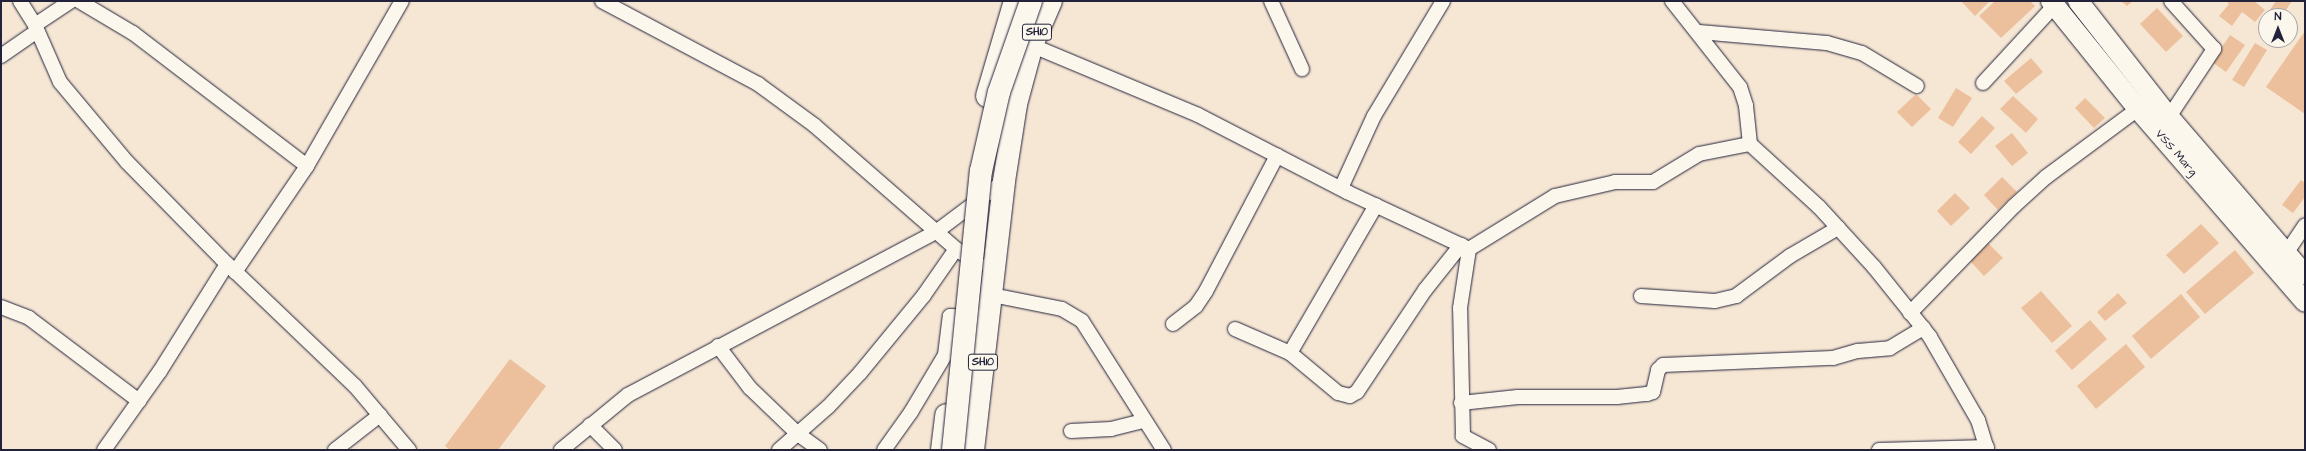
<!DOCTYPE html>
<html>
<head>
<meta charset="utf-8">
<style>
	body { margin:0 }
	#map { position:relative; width:2306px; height:451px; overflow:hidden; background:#f6e6d4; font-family:"Architects Daughter",sans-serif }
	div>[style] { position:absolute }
	.building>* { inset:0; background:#ecc09c }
	.roads { filter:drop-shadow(0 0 1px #22223b) drop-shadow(0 0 1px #22223b) }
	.minor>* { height:14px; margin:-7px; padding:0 7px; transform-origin:7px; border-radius:7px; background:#fbf7ec }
	.secondary>* { height:20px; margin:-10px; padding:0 10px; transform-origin:10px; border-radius:10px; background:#fbf7ec }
	.primary>* { height:22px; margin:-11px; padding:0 11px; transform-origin:11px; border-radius:11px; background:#fbf7ec }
	.bridges { filter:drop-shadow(0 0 1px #22223b) drop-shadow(0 0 1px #22223b) }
	.primary-bridge>* { height:22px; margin:-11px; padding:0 11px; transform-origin:11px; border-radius:11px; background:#fbf7ec }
	span { translate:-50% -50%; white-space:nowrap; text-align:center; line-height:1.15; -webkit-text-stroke:4px #fbf7ec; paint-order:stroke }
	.shield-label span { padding:1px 3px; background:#fbf7ec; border:1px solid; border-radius:3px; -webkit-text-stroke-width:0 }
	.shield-label { font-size:11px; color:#22223b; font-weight:700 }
	.street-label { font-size:12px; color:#22223b }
	.frame { position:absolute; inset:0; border:2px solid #22223b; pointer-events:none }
	.north { position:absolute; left:2258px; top:8px; width:40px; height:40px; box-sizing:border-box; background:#fbf7ec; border:1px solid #a4a2a5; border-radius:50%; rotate:0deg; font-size:11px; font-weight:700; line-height:16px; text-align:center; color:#22223b }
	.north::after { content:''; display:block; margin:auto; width:14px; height:18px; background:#22223b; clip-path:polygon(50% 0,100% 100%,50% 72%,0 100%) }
</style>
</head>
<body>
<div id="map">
	<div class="building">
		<div style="clip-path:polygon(1961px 1px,1990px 1px,1975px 16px)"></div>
		<div style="clip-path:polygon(1995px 1px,2030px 1px,2035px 6px,2001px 38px,1979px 16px)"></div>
		<div style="clip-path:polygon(2121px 1px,2133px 1px,2127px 6px)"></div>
		<div style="clip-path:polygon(2226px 1px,2254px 1px,2265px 10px,2255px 22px,2242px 12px,2232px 26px,2219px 16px,2229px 4px)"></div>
		<div style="clip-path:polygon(2276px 1px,2292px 1px,2282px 16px,2266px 16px,2266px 22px,2263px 20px)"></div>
		<div style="clip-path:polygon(2157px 8px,2183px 36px,2166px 52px,2140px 24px)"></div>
		<div style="clip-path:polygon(2305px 31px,2305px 114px,2266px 87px)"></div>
		<div style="clip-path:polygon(2230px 35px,2245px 45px,2226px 72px,2212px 62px)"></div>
		<div style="clip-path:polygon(2255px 43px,2267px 50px,2244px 87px,2232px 80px)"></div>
		<div style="clip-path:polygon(2031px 58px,2043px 72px,2016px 94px,2004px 81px)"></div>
		<div style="clip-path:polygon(1956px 88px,1972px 98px,1953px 127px,1938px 118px)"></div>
		<div style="clip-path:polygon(1916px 94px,1931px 109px,1912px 127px,1897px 112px)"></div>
		<div style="clip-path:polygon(2013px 96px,2038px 119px,2026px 133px,2000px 109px)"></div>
		<div style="clip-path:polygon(2085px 98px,2105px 118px,2094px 128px,2075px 108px)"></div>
		<div style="clip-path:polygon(1982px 116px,1995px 128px,1971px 154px,1958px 142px)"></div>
		<div style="clip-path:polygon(2012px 133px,2028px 153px,2012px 166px,1995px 146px)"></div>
		<div style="clip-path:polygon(2002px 177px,2017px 192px,1998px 210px,1984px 195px)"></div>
		<div style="clip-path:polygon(2301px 180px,2305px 183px,2305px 197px,2293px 213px,2282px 205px)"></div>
		<div style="clip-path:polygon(1955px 193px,1970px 208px,1951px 226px,1937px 211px)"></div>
		<div style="clip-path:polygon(2201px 224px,2219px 243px,2184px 274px,2166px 255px)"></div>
		<div style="clip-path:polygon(1988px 243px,2003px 258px,1984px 276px,1970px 261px)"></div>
		<div style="clip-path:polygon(2235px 250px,2254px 273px,2205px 314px,2186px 292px)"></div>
		<div style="clip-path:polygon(2041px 291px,2072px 326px,2052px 343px,2021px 308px)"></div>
		<div style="clip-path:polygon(2118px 293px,2127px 303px,2105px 321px,2097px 312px)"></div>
		<div style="clip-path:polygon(2181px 294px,2200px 317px,2151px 359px,2132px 336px)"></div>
		<div style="clip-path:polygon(2090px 320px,2107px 339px,2072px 370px,2055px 351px)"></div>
		<div style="clip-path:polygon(2126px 344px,2145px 367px,2096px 409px,2077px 386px)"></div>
		<div style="clip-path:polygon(510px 359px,546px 386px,498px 450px,450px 450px,445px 446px)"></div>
	</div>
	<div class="roads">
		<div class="minor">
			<div style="left:20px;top:1px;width:28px;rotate:58deg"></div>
			<div style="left:35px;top:25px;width:62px;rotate:66.3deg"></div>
			<div style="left:60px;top:82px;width:104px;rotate:50.1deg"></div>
			<div style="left:127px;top:162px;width:136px;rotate:45.6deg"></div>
			<div style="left:222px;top:259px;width:184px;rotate:43.7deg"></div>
			<div style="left:355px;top:386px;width:84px;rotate:49.8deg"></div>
			<div style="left:79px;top:1px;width:63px;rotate:30.7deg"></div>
			<div style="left:133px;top:33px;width:219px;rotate:37.4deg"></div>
			<div style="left:602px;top:1px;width:177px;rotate:28deg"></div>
			<div style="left:758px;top:84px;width:69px;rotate:36.2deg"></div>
			<div style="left:814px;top:125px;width:189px;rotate:41.1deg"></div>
			<div style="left:956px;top:249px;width:27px;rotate:34deg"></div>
			<div style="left:1271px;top:1px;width:75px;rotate:65.5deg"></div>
			<div style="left:1672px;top:1px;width:110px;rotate:51.7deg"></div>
			<div style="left:1740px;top:87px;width:20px;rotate:72deg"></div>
			<div style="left:1746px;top:106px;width:38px;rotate:84deg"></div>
			<div style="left:35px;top:25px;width:43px;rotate:-33.7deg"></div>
			<div style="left:1699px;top:32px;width:128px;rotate:4.9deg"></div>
			<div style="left:1827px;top:43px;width:36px;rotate:16deg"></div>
			<div style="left:1862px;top:53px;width:64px;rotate:31deg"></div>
			<div style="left:1026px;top:43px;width:186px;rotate:22.7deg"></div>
			<div style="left:1198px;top:115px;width:168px;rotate:27.3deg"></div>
			<div style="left:1347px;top:192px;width:135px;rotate:25deg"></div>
			<div style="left:1px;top:56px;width:44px;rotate:-34.8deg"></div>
			<div style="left:1983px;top:83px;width:106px;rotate:-47.3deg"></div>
			<div style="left:2169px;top:117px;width:82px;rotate:-56.5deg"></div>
			<div style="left:2214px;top:49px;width:64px;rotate:-131.9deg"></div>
			<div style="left:1341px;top:188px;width:79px;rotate:-65.4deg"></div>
			<div style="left:1374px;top:116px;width:134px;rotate:-59deg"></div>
			<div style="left:2287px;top:252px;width:32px;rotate:-56deg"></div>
			<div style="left:235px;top:272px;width:128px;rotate:-55.8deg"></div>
			<div style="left:307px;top:166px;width:190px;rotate:-60.1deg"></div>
			<div style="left:992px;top:295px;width:71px;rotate:11.3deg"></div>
			<div style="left:1062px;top:309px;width:23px;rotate:31deg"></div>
			<div style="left:1082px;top:321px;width:153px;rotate:57.6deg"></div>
			<div style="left:1641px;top:296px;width:74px;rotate:3.9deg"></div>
			<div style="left:1715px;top:301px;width:22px;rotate:-13deg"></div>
			<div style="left:1736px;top:296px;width:67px;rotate:-36.5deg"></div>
			<div style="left:1790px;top:256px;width:56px;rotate:-30.3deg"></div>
			<div style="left:1px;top:307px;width:30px;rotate:21deg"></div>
			<div style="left:29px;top:318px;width:138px;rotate:37deg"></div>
			<div style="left:1910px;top:313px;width:149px;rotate:-45.8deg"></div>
			<div style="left:2014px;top:206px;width:43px;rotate:-42.2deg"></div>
			<div style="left:2046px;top:177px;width:114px;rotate:-36.5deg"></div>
			<div style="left:1173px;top:324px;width:29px;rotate:-38deg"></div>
			<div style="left:1196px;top:306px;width:18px;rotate:-56deg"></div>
			<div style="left:1206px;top:291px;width:153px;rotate:-62.3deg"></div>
			<div style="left:1235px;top:329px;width:60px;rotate:23.6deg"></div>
			<div style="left:1290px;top:353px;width:62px;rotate:39.8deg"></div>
			<div style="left:1338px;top:393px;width:12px;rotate:14deg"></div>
			<div style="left:1350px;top:396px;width:8px;rotate:-30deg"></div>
			<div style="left:1357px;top:392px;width:123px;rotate:-56.3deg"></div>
			<div style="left:1425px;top:290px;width:58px;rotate:-51.3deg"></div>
			<div style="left:718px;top:346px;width:53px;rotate:52.7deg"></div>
			<div style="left:750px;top:388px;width:66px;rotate:43.8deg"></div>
			<div style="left:798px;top:434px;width:27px;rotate:36deg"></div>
			<div style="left:1290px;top:353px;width:171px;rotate:-59.8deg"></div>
			<div style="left:1461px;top:403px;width:57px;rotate:-6deg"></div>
			<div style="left:1518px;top:397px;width:99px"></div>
			<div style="left:1617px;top:397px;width:30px;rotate:-6deg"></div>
			<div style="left:1647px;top:394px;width:6px;rotate:-18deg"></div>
			<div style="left:1653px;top:392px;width:23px;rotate:-77deg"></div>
			<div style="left:1658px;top:370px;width:7px;rotate:-45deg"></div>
			<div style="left:1663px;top:365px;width:170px;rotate:-2.4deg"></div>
			<div style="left:1833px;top:358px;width:26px;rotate:-16deg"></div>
			<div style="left:1858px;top:351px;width:32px;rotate:-5deg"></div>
			<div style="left:1890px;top:348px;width:39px;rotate:-31deg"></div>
			<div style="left:590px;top:425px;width:35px;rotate:45deg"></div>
			<div style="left:1071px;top:431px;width:40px;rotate:-2.9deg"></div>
			<div style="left:1111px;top:429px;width:33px;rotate:-14deg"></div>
			<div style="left:104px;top:450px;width:97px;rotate:-54.7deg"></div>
			<div style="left:160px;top:371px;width:126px;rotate:-57.9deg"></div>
			<div style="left:335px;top:450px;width:57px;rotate:-37.9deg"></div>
			<div style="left:561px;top:450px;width:87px;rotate:-39.4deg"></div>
			<div style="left:628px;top:395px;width:348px;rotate:-27.9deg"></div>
			<div style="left:936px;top:232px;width:85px;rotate:-36.9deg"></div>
			<div style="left:779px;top:450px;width:65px;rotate:-41.3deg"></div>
			<div style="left:828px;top:407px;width:47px;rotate:-46.7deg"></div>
			<div style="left:860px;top:373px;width:101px;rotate:-50.6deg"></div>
			<div style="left:924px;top:295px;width:56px;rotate:-55.2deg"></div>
			<div style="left:884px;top:450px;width:47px;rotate:-54.6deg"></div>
			<div style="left:911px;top:412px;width:66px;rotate:-59.2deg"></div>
			<div style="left:945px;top:355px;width:39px;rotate:-83deg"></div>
			<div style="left:950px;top:316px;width:23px;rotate:2deg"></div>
			<div style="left:1489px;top:450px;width:30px;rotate:-152deg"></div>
			<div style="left:1463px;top:436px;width:128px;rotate:-91.3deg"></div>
			<div style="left:1460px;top:308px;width:60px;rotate:-81.3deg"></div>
			<div style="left:1469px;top:249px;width:101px;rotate:-31.6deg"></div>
			<div style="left:1555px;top:196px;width:62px;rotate:-13.1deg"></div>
			<div style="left:1615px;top:182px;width:38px"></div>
			<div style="left:1653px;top:182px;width:54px;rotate:-31.3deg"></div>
			<div style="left:1699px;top:154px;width:52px;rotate:-11.1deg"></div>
			<div style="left:1750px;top:144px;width:93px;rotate:42.4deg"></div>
			<div style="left:1819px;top:207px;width:81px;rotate:47.5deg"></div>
			<div style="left:1874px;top:267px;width:90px;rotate:51.3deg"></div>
			<div style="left:1930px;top:337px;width:96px;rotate:60deg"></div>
			<div style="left:1978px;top:420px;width:31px;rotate:73deg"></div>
			<div style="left:1879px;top:450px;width:108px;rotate:-1.6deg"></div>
		</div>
		<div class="secondary">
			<div style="left:2051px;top:1px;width:139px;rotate:51.1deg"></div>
			<div style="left:2138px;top:109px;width:255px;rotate:49.1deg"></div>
			<div style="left:2078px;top:1px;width:147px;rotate:51.9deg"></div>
			<div style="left:2169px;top:117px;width:208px;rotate:49.3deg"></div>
		</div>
		<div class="primary">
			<div style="left:987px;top:96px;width:99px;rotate:-73.6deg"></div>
			<div style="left:942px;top:450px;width:35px;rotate:-83deg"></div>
			<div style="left:973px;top:450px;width:271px;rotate:-83.4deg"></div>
			<div style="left:1004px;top:181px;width:78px;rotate:-81.1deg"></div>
			<div style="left:1016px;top:104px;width:61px;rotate:-74.8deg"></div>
			<div style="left:1032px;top:45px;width:48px;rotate:-66.6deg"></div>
		</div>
	</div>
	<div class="bridges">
		<div class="primary-bridge">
			<div style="left:953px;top:450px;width:280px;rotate:-84.3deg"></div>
			<div style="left:981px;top:171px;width:81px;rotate:-77.2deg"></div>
			<div style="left:999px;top:92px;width:96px;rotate:-70.6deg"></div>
		</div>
	</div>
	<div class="shield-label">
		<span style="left:1037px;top:32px">SH10</span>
		<span style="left:983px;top:362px">SH10</span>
	</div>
	<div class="street-label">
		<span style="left:2176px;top:153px;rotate:49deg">VSS Marg</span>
	</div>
	<div class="frame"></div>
	<div class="north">N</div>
</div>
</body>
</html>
